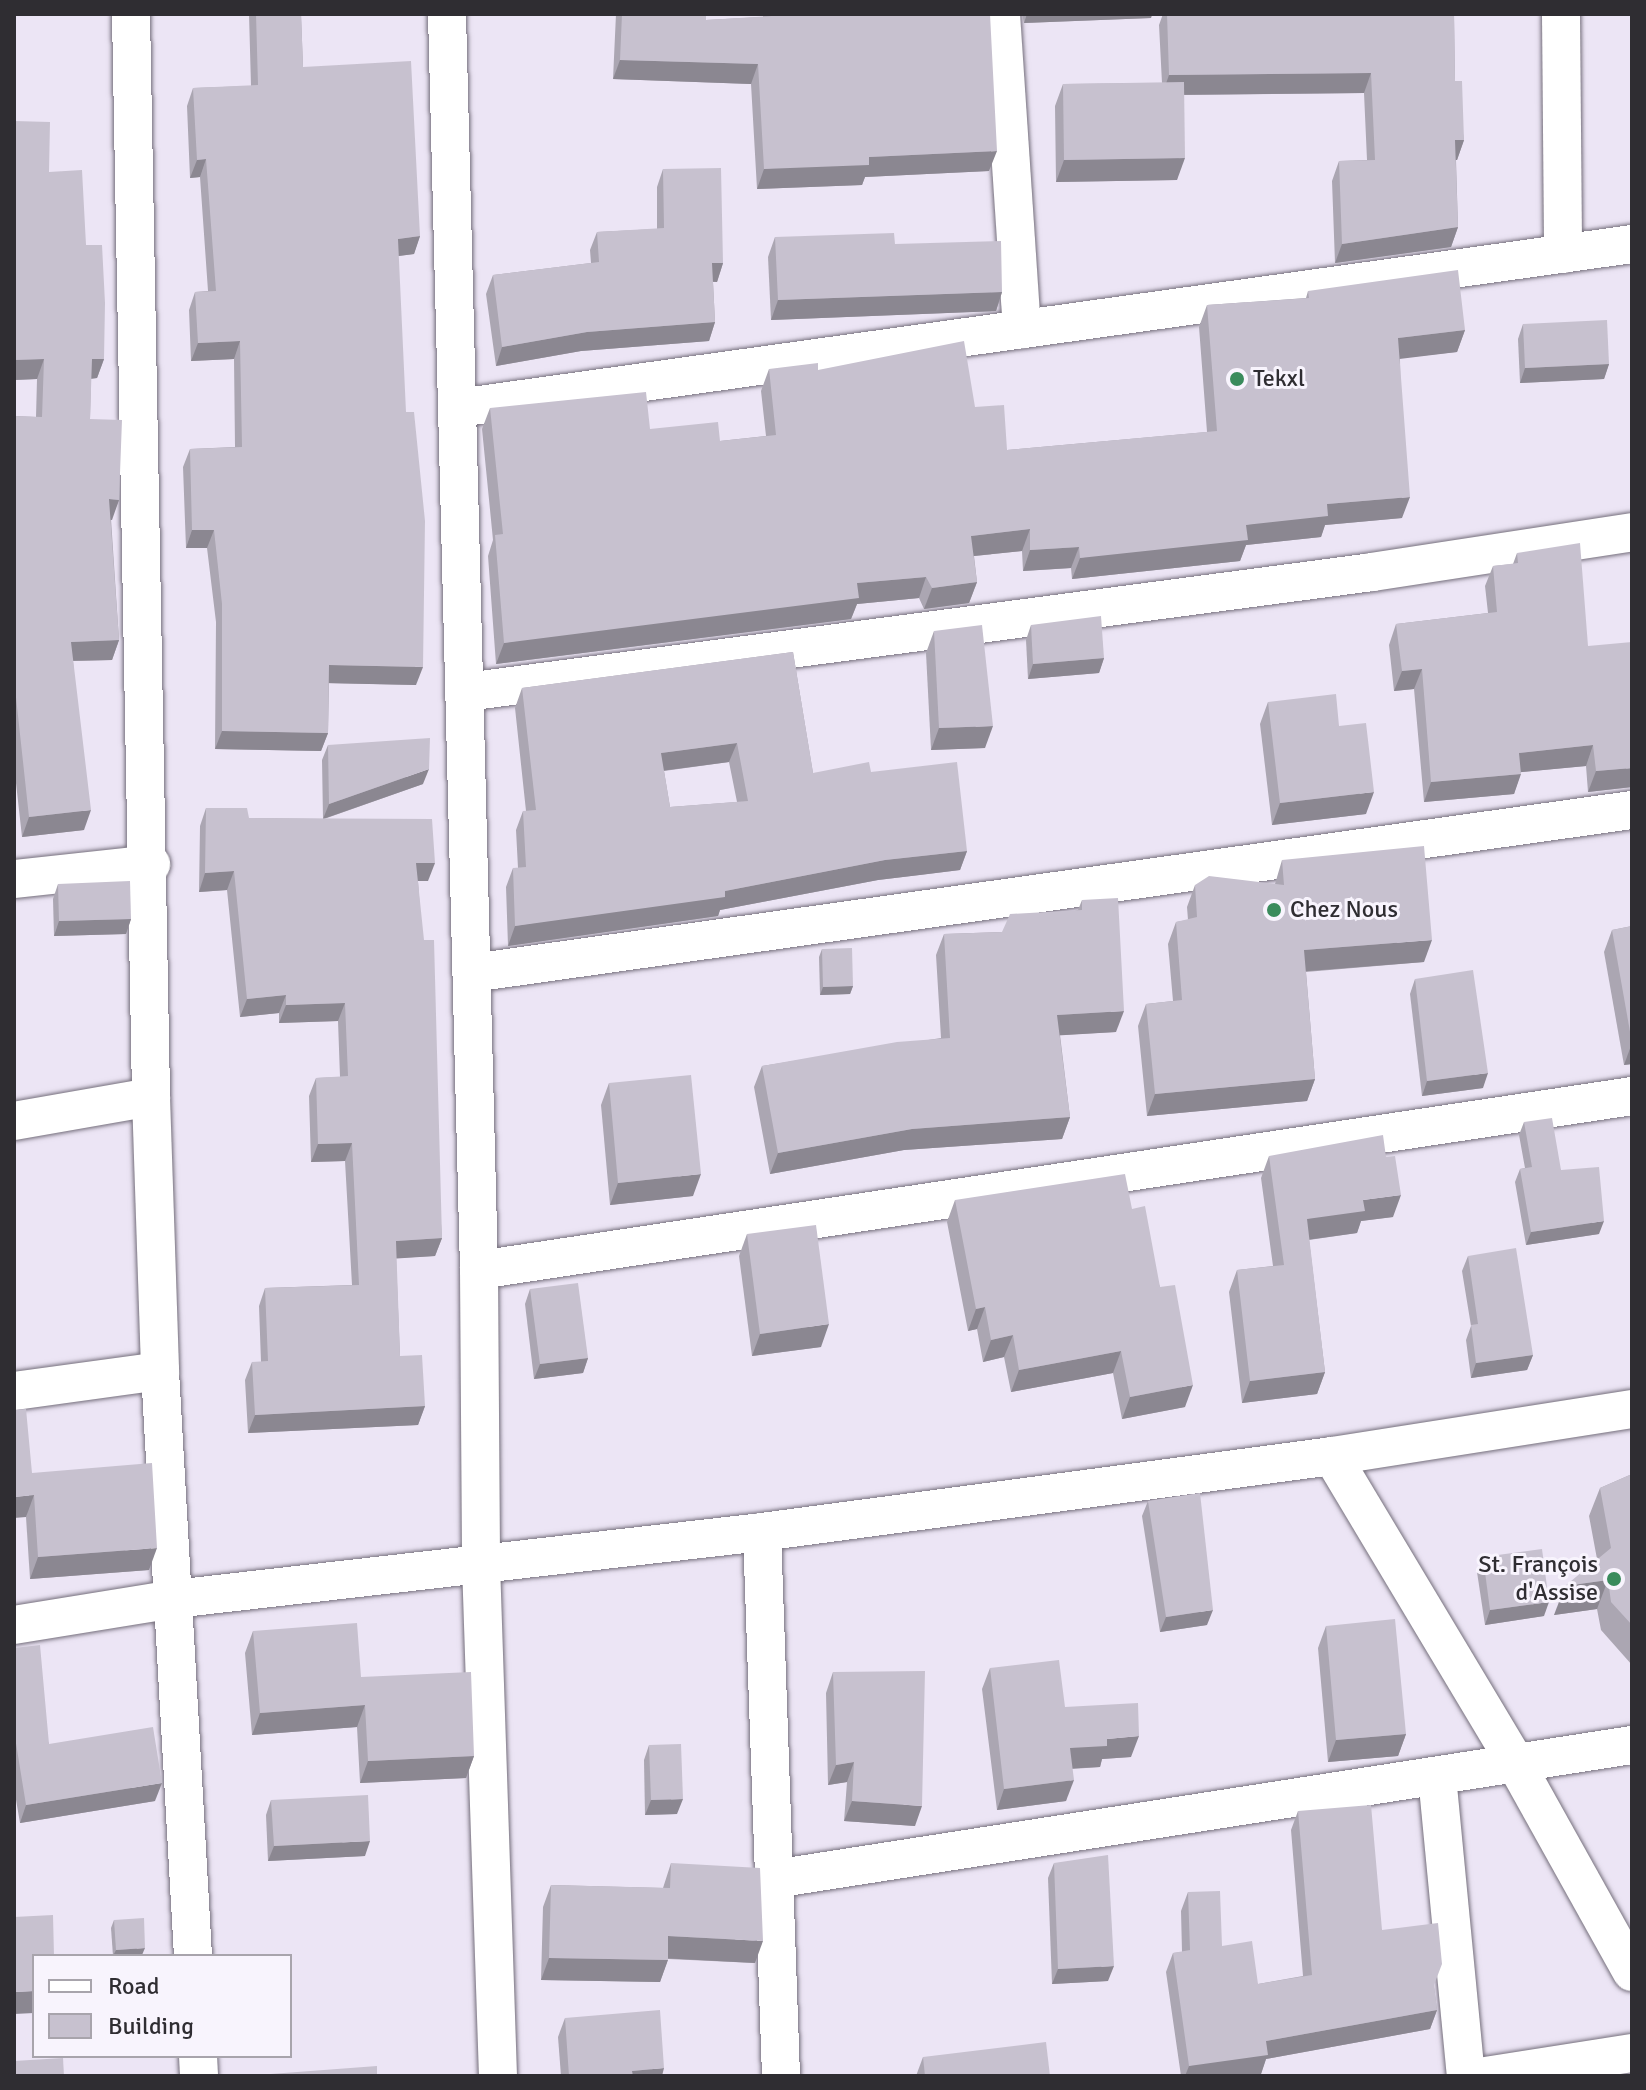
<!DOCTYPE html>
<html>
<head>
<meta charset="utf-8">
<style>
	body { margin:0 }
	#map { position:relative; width:1646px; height:2090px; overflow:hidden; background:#ece5f5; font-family:Signika,sans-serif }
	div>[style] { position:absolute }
	.roads { filter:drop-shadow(0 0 2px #756f7c) drop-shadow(0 0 2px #756f7c) }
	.street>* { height:38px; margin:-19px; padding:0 19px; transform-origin:19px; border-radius:19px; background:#fff }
	.wall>* { inset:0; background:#aba6b2 }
	.shaded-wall>* { inset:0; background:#8b8791 }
	.building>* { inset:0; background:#c7c1cf }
	.dots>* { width:22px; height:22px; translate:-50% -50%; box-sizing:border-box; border:4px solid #f8f4fd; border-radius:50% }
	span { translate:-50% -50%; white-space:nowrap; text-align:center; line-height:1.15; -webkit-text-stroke:6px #f8f4fd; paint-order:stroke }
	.poi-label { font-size:24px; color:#2f2d32 }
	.left { translate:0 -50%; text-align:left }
	.right { translate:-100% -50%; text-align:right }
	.frame { position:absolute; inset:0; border:16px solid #2f2d32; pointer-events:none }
	.legend { position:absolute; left:32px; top:1954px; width:260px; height:104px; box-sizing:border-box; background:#f8f4fd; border:2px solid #a8a4ac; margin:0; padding:10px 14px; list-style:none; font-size:24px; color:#2f2d32 }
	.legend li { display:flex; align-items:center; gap:16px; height:40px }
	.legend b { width:40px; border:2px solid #a8a4ac }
</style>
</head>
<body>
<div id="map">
	<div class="roads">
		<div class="street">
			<div style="left:131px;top:14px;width:1083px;rotate:88.94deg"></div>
			<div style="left:151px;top:1097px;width:274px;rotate:88.1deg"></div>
			<div style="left:160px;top:1371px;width:586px;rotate:86.77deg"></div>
			<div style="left:447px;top:14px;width:1256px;rotate:88.54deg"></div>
			<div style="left:479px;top:1270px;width:294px;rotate:89.6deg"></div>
			<div style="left:481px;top:1564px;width:512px;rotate:88.1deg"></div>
			<div style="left:1001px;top:14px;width:316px;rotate:86.2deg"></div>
			<div style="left:1561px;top:14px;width:240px;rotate:89.5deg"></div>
			<div style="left:458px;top:408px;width:1185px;rotate:-7.95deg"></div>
			<div style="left:466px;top:692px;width:914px;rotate:-7.54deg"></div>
			<div style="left:1372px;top:572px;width:263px;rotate:-8.7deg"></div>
			<div style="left:14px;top:879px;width:138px;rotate:-6.2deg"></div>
			<div style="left:472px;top:973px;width:1171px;rotate:-8deg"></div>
			<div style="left:14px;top:1121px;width:139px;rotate:-9.9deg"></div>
			<div style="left:479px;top:1270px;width:1166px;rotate:-8.58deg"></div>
			<div style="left:14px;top:1391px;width:147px;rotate:-7.8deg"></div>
			<div style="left:1332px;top:1456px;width:359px;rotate:59.1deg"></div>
			<div style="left:1516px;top:1764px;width:238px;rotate:60.9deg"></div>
			<div style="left:762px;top:1532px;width:544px;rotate:88deg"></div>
			<div style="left:14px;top:1625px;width:162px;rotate:-9.2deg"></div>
			<div style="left:174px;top:1599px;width:592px;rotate:-6.5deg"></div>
			<div style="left:762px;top:1532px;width:575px;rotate:-7.59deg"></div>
			<div style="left:1332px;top:1456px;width:304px;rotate:-8.9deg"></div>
			<div style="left:1437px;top:1776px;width:301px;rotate:84.5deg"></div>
			<div style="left:774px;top:1879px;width:868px;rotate:-8.88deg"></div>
			<div style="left:198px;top:2056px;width:20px;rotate:87deg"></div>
			<div style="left:1485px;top:2076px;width:149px;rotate:-8.9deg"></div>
		</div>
	</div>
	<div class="wall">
		<div style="clip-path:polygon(249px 14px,301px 14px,303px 67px,420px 236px,414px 254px,398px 256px,416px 685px,329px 683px,328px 733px,321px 751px,215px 749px,216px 622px,207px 548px,186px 548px,183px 467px,190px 449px,235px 447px,234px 359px,191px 361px,189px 310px,195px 292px,208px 291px,200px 177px,190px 178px,187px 106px,193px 88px,251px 86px)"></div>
		<div style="clip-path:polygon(616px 14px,706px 14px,706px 20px,763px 17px,763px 14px,990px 14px,989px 171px,865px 177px,862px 185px,757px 189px,751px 84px,613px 79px)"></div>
		<div style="clip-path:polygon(1022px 14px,1152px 14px,1151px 18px,1024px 23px)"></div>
		<div style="clip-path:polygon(1163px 14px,1454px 14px,1455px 81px,1464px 140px,1457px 160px,1456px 160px,1458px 227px,1451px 247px,1335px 263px,1332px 181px,1339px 161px,1367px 160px,1364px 93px,1184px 95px,1177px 180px,1056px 182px,1055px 106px,1063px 84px,1162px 83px,1159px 25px)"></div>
		<div style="clip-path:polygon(14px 121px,49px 172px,86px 245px,104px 359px,97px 378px,91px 379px,90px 419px,119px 500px,111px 519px,119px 640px,112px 660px,73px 661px,84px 830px,22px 837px,14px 765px,14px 416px,36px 417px,37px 379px,14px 380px)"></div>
		<div style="clip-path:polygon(663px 169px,723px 263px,717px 282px,713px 282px,715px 322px,709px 341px,581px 351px,496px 366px,486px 294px,493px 275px,591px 263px,590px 250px,597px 232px,657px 229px,657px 187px)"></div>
		<div style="clip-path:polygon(775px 237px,895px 244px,1002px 292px,996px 311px,771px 320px,768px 257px)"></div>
		<div style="clip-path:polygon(1308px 291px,1465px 330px,1457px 352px,1400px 358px,1402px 518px,1325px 525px,1321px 537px,1246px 545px,1240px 561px,1072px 579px,1071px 568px,1023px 571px,1022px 551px,974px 556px,977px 582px,969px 603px,924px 609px,919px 598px,857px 604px,851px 619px,496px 664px,488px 556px,493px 540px,482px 429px,490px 408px,650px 429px,720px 441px,766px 436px,761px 391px,769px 369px,818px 370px,975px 407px,1007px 450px,1207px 432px,1199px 327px,1207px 305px,1306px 298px)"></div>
		<div style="clip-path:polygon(1523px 324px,1609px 364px,1604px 379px,1520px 383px,1518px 339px)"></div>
		<div style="clip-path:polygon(1517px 553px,1588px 646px,1632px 787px,1588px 792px,1586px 766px,1521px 772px,1514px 794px,1424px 802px,1414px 689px,1394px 691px,1389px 645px,1396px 624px,1488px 613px,1485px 586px,1493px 566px,1513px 564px)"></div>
		<div style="clip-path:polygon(1031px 625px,1104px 658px,1099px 673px,1028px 679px,1026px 640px)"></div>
		<div style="clip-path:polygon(934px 631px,985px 748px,931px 750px,926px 653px)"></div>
		<div style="clip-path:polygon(evenodd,793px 652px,813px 773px,871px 772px,967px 851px,960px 870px,878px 880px,720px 910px,718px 916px,508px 946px,506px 887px,513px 868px,518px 868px,516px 830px,523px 811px,526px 811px,515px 708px,522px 688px,793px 652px,729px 762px,737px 802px,670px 807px,664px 771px,729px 762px)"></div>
		<div style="clip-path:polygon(1268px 702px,1339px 726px,1366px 814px,1272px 825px,1260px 724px)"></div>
		<div style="clip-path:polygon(328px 745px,423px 784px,324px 819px,428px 881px,418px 881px,442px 1238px,435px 1256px,396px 1258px,400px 1356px,425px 1406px,418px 1425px,248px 1433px,245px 1380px,252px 1362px,261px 1362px,259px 1306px,265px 1288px,352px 1285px,345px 1161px,311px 1162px,309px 1096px,316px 1078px,340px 1077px,338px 1021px,279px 1023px,279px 1013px,240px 1017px,227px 890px,199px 892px,200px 826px,206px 808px,249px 818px,323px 819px,322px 760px)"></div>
		<div style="clip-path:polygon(1282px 860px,1424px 962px,1306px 972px,1315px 1079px,1307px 1101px,1147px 1116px,1138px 1026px,1146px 1004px,1173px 1001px,1168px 944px,1176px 922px,1188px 920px,1187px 907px,1195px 885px,1275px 884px)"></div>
		<div style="clip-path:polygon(58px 884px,131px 919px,126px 934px,54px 936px,53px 899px)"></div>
		<div style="clip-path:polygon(1082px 900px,1116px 1032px,1060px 1035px,1070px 1117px,1062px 1139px,904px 1150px,770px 1174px,754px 1087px,762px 1066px,941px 1038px,936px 955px,944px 934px,1002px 932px,1078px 910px)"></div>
		<div style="clip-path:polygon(1632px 926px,1632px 1064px,1624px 1065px,1604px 952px,1612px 930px)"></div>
		<div style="clip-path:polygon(822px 949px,853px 986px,850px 994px,820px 995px,819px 957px)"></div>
		<div style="clip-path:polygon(1415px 979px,1483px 1088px,1422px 1096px,1410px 994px)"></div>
		<div style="clip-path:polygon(609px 1083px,693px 1196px,610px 1205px,601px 1105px)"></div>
		<div style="clip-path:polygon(1524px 1122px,1561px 1170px,1599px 1234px,1526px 1245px,1515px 1182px,1520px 1169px,1525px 1168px,1519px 1135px)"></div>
		<div style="clip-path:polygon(1269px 1156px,1393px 1217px,1361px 1221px,1357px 1233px,1309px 1240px,1325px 1372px,1317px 1394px,1242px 1403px,1229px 1292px,1237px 1270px,1273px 1266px,1261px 1178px)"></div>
		<div style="clip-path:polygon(955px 1200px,1132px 1209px,1160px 1287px,1185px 1407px,1122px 1419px,1113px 1373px,1011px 1392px,1004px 1357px,983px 1362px,977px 1329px,968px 1331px,947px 1222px)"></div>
		<div style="clip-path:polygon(747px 1234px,821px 1347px,752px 1356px,739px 1256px)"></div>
		<div style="clip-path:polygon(1468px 1256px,1533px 1355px,1527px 1370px,1471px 1378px,1466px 1340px,1471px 1326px,1462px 1271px)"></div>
		<div style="clip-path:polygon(530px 1289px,588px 1358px,583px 1373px,534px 1379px,525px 1304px)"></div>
		<div style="clip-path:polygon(32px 1473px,149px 1570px,30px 1579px,26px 1517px)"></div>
		<div style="clip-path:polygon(1632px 1474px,1632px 1665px,1601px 1630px,1597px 1609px,1554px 1615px,1597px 1559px,1589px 1516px,1600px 1488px)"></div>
		<div style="clip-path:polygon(1148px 1501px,1207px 1625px,1160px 1632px,1142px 1516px)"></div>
		<div style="clip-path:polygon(1483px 1557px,1544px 1616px,1485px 1625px,1477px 1572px)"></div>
		<div style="clip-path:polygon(1326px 1626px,1406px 1734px,1398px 1756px,1328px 1762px,1318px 1648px)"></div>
		<div style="clip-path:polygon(253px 1631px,361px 1677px,474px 1756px,466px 1778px,360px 1783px,357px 1727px,252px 1735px,245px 1653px)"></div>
		<div style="clip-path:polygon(14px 1648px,49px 1744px,155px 1801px,20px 1823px,14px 1788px)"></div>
		<div style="clip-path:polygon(990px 1668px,1065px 1707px,1131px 1757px,1102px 1759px,1100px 1767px,1072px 1769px,1066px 1801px,997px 1810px,982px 1689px)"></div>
		<div style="clip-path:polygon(833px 1672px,915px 1826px,844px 1821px,847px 1782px,828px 1785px,826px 1693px)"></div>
		<div style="clip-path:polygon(649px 1745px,677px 1814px,645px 1815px,644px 1760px)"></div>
		<div style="clip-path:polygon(271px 1800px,365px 1856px,268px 1861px,266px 1815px)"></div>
		<div style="clip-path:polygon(1298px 1811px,1382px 1930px,1434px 1987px,1437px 2010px,1430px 2029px,1266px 2059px,1261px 2074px,1244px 2076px,1181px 2076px,1166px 1972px,1173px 1953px,1182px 1952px,1181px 1911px,1188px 1892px,1222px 1946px,1258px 1984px,1303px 1976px,1291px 1830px)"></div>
		<div style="clip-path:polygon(671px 1863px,755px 1963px,668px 1959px,660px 1982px,541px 1980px,543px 1907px,551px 1885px,663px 1888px)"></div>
		<div style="clip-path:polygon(1054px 1863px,1108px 1981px,1052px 1984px,1048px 1878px)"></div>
		<div style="clip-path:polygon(114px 1920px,142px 1955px,113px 1956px,111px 1928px)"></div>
		<div style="clip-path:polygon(565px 2018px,662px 2076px,561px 2076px,558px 2037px)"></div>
		<div style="clip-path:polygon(923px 2057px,1050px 2076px,916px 2076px)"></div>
	</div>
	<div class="shaded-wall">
		<div style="clip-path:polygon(1027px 14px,1152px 14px,1151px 18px,1024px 23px)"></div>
		<div style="clip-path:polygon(620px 60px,758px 64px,751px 84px,613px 79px)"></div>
		<div style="clip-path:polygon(1371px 73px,1364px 93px,1162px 95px,1169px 75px)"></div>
		<div style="clip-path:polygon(1455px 140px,1464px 140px,1457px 160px,1448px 160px)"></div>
		<div style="clip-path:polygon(997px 151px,989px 171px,865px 177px,862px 185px,757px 189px,764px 169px,869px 157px)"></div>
		<div style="clip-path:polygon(1185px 158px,1177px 180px,1056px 182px,1064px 160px)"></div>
		<div style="clip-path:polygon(206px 159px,200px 177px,190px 178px,197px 160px)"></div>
		<div style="clip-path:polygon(1458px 227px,1451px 247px,1335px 263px,1342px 244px)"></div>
		<div style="clip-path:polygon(420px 236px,414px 254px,391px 257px,398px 239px)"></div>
		<div style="clip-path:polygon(712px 263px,723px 263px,717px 282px,705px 281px)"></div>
		<div style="clip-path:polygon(1002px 292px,996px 311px,771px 320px,778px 300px)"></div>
		<div style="clip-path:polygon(715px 322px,709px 341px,581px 351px,496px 366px,502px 347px,587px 332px)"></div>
		<div style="clip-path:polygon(1465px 330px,1457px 352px,1391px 360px,1398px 338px)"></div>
		<div style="clip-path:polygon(240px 341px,234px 359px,191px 361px,198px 343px)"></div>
		<div style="clip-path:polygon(44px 359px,37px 379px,14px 380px,14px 360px)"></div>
		<div style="clip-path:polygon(92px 359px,104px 359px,97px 378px,85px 379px)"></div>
		<div style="clip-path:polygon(1609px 364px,1604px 379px,1520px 383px,1525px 368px)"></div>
		<div style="clip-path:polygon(1410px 497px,1402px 518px,1325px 525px,1321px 537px,1246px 545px,1240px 561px,1072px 579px,1080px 558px,1246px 525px,1327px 504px)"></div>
		<div style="clip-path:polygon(109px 499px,119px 500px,112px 520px,102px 519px)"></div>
		<div style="clip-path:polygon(1030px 529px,1022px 551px,964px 557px,971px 536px)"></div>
		<div style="clip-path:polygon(192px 530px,214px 530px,207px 548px,186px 548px)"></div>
		<div style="clip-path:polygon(1079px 547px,1071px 568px,1023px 571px,1030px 550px)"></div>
		<div style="clip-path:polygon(926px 577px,919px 598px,857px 604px,851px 619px,496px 664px,504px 643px,857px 583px)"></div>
		<div style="clip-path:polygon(977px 582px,969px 603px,924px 609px,932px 588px)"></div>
		<div style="clip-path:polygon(119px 640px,112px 660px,64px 661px,71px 642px)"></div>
		<div style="clip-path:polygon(1104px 658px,1099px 673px,1028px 679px,1033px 664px)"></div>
		<div style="clip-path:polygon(329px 665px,423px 667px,416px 685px,322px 683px)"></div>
		<div style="clip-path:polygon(1422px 669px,1414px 689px,1394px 691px,1402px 671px)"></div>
		<div style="clip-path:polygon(993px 726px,985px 748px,931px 750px,939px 728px)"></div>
		<div style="clip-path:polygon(222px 731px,328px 733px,321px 751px,215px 749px)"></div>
		<div style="clip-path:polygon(737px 743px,729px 762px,653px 772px,661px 753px)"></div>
		<div style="clip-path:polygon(1593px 745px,1586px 766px,1512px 773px,1519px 753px)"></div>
		<div style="clip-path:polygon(1632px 768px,1632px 787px,1588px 792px,1596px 771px)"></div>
		<div style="clip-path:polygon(429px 769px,423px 784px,323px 819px,329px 804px)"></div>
		<div style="clip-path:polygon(1521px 774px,1514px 794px,1424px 802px,1431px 782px)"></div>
		<div style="clip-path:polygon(1374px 792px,1366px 814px,1272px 825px,1280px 803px)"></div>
		<div style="clip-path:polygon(91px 810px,84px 830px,22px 837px,29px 817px)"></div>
		<div style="clip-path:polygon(967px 851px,960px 870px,878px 880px,720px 910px,718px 916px,508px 946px,515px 926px,725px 891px,885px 860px)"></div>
		<div style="clip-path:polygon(416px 863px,435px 863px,428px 881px,410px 881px)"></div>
		<div style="clip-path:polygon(234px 871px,227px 890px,199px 892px,205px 873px)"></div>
		<div style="clip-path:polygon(131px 919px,126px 934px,54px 936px,59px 921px)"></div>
		<div style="clip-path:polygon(1432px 940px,1424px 962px,1296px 972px,1304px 950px)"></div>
		<div style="clip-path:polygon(853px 986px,850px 994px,820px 995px,823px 987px)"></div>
		<div style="clip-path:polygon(286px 995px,279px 1013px,240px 1017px,247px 999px)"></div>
		<div style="clip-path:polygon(345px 1003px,338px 1021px,279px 1023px,286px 1005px)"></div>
		<div style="clip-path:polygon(1124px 1011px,1116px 1032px,1049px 1036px,1057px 1015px)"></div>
		<div style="clip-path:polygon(1632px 1043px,1632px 1064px,1624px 1065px)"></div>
		<div style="clip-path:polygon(1488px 1073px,1483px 1088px,1422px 1096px,1427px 1081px)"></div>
		<div style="clip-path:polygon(1315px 1079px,1307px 1101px,1147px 1116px,1155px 1094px)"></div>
		<div style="clip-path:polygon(1070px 1117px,1062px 1139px,904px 1150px,770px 1174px,778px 1153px,912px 1129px)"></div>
		<div style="clip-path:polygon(352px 1143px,345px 1161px,311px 1162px,318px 1144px)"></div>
		<div style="clip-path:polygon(701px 1174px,693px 1196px,610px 1205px,618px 1183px)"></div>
		<div style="clip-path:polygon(1401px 1195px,1393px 1217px,1361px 1221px,1357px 1233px,1299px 1241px,1307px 1219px,1363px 1200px)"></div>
		<div style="clip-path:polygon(1604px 1221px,1599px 1234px,1526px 1245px,1531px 1232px)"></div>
		<div style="clip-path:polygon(442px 1238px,435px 1256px,389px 1259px,396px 1241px)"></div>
		<div style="clip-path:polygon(985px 1307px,977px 1329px,968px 1331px,976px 1309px)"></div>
		<div style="clip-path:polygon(829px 1324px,821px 1347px,752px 1356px,760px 1334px)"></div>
		<div style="clip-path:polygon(1013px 1335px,1004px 1357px,983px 1362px,991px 1340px)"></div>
		<div style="clip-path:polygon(1121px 1351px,1113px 1373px,1011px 1392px,1019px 1370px)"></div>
		<div style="clip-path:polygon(1533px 1355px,1527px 1370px,1471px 1378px,1476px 1363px)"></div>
		<div style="clip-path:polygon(588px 1358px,583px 1373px,534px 1379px,540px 1364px)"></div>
		<div style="clip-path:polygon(1325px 1372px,1317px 1394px,1242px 1403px,1250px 1381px)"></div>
		<div style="clip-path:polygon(1193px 1385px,1185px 1407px,1122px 1419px,1130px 1397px)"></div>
		<div style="clip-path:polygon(425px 1406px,418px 1425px,248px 1433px,255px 1415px)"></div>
		<div style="clip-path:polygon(34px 1495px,26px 1517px,14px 1518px,14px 1497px)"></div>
		<div style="clip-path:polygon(157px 1548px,149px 1570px,30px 1579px,38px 1557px)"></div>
		<div style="clip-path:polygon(1608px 1580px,1597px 1609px,1554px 1615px,1565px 1586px)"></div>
		<div style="clip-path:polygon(1549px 1602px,1544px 1616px,1485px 1625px,1490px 1610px)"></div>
		<div style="clip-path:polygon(1213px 1610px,1207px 1625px,1160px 1632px,1166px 1617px)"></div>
		<div style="clip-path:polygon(365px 1705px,357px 1727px,252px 1735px,260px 1713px)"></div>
		<div style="clip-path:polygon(1406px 1734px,1398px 1756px,1328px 1762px,1336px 1740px)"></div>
		<div style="clip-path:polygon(1139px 1736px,1131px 1757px,1102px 1759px,1100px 1767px,1062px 1769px,1070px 1748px,1107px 1739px)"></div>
		<div style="clip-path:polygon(474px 1756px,466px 1778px,360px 1783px,368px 1761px)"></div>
		<div style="clip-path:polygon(854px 1762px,847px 1782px,828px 1785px,836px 1765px)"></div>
		<div style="clip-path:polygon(1074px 1780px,1066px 1801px,997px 1810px,1004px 1789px)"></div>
		<div style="clip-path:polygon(162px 1783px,155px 1801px,20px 1823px,26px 1805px)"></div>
		<div style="clip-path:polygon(683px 1799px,677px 1814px,645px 1815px,651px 1800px)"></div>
		<div style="clip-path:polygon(852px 1801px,922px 1806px,915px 1826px,844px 1821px)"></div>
		<div style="clip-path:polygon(370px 1841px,365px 1856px,268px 1861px,274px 1846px)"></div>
		<div style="clip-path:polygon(668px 1936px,763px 1941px,755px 1963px,660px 1958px)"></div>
		<div style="clip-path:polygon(145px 1948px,142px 1955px,113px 1956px,116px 1950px)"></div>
		<div style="clip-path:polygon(549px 1958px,668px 1960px,660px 1982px,541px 1980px)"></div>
		<div style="clip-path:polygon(1114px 1966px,1108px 1981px,1052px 1984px,1058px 1969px)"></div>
		<div style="clip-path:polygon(34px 1991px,34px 2013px,14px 2014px,14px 1992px)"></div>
		<div style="clip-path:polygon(1437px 2010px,1430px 2029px,1266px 2059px,1261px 2074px,1244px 2076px,1185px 2076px,1189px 2066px,1266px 2041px)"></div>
		<div style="clip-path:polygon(664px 2068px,662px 2076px,630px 2076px,632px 2071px)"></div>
	</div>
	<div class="building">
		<div style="clip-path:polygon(256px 14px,301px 14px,303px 67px,411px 61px,420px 236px,398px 239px,406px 412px,414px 412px,425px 521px,423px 667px,329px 665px,328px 733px,222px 731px,222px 604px,214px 530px,192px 530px,190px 449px,242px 447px,240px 341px,198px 343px,195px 292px,216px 291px,206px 159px,197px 160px,193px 88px,258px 85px)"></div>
		<div style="clip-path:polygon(622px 14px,706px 14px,706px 20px,772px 16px,772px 14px,990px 14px,997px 151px,869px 157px,869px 165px,764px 169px,758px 64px,620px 60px)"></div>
		<div style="clip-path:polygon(1167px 14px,1454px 14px,1455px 81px,1462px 81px,1464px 140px,1455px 140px,1458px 227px,1342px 244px,1339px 161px,1375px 160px,1371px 73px,1169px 75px)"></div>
		<div style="clip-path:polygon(1184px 82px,1185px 158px,1064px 160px,1063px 84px)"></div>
		<div style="clip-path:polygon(14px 121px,50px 122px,49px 172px,82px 170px,86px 245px,102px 245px,105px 303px,104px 359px,92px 359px,90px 419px,122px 420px,119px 500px,109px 499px,119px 640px,71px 642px,91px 810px,29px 817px,14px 679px,14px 416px,42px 417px,44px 359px,14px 360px)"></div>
		<div style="clip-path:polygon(721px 168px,723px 263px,712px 263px,715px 322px,587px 332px,502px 347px,493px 275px,599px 262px,597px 232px,664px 228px,663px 169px)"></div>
		<div style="clip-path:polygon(894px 233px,895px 244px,1001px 241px,1002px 292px,778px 300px,775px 237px)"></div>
		<div style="clip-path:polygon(1458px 270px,1465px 330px,1398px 338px,1410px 497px,1327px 504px,1328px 516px,1246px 525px,1248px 540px,1080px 558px,1079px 547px,1030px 550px,1030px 529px,971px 536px,977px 582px,932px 588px,926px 577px,857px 583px,859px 598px,504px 643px,495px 535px,503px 534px,490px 408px,646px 392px,650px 429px,718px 422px,720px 441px,776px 435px,769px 369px,818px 363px,818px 370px,964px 341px,975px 407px,1004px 405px,1007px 450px,1217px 431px,1207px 305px,1309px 298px,1308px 291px)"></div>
		<div style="clip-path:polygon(1607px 320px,1609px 364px,1525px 368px,1523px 324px)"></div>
		<div style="clip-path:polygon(1580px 543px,1588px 646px,1632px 642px,1632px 768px,1596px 771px,1593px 745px,1519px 753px,1521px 774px,1431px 782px,1422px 669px,1402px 671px,1396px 624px,1497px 612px,1493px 566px,1518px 563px,1517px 553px)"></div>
		<div style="clip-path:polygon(1101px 616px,1104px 658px,1033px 664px,1031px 625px)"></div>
		<div style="clip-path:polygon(982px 625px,993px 726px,939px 728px,934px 631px)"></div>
		<div style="clip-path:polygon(evenodd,793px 652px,813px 773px,869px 762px,871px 772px,957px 762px,967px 851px,885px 860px,725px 891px,725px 897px,515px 926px,513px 868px,526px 867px,523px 811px,536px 810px,522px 688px,793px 652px,737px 743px,748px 801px,670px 807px,661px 753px,737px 743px)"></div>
		<div style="clip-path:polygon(1336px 694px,1339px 726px,1366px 723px,1374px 792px,1280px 803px,1268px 702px)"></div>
		<div style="clip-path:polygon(430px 738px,429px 769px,329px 804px,328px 745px)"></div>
		<div style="clip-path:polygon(206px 808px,247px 808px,249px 818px,432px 819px,435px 863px,416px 863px,424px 940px,434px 940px,442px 1238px,396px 1241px,400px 1356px,422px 1355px,425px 1406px,255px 1415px,252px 1362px,268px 1361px,265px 1288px,359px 1285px,352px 1143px,318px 1144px,316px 1078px,348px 1076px,345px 1003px,286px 1005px,286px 995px,247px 999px,234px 871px,205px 873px)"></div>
		<div style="clip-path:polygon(1424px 846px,1432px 940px,1304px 950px,1315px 1079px,1155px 1094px,1146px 1004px,1182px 1000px,1176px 922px,1197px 917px,1195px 885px,1209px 876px,1284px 885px,1282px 860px)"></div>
		<div style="clip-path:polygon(130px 881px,131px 919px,59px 921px,58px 884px)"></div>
		<div style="clip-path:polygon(1118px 898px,1124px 1011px,1057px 1015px,1070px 1117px,912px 1129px,778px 1153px,762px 1066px,897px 1042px,950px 1038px,944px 934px,1002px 932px,1010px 914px,1082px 910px,1082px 900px)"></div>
		<div style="clip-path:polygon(1632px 926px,1632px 1043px,1612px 930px)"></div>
		<div style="clip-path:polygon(852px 948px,853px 986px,823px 987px,822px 949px)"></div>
		<div style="clip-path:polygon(1473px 970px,1488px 1073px,1427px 1081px,1415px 979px)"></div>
		<div style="clip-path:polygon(691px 1075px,701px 1174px,618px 1183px,609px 1083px)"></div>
		<div style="clip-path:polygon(1552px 1118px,1561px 1170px,1599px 1167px,1604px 1221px,1531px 1232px,1520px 1169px,1532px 1167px,1524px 1122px)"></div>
		<div style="clip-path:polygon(1383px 1135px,1386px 1157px,1395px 1156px,1401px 1195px,1363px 1200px,1365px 1211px,1307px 1219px,1325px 1372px,1250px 1381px,1237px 1270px,1284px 1265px,1269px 1156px)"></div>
		<div style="clip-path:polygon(1125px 1174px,1132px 1209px,1145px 1206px,1160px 1287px,1175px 1285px,1193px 1385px,1130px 1397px,1121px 1351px,1019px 1370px,1013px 1335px,991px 1340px,985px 1307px,976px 1309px,955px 1200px)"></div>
		<div style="clip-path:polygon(816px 1225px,829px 1324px,760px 1334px,747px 1234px)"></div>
		<div style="clip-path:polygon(1516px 1248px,1533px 1355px,1476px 1363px,1471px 1325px,1478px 1324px,1468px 1256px)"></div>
		<div style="clip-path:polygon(578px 1283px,588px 1358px,540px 1364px,530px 1289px)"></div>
		<div style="clip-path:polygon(26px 1409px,32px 1473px,152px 1463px,157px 1548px,38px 1557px,34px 1495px,14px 1497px,14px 1410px)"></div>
		<div style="clip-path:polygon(1632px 1474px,1632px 1625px,1611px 1602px,1608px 1580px,1565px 1586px,1611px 1548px,1600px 1488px)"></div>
		<div style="clip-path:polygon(1200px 1493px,1213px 1610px,1166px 1617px,1148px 1501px)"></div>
		<div style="clip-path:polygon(1542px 1549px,1549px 1602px,1490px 1610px,1483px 1557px)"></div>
		<div style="clip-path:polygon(1395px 1619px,1406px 1734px,1336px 1740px,1326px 1626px)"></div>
		<div style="clip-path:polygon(357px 1623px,361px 1677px,471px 1672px,474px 1756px,368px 1761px,365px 1705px,260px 1713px,253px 1631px)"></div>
		<div style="clip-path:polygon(40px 1645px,49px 1744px,153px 1727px,162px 1783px,26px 1805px,14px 1731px,14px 1648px)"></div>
		<div style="clip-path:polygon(1059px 1660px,1065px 1707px,1138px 1703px,1139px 1736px,1107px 1739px,1107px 1746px,1070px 1748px,1074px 1780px,1004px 1789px,990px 1668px)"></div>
		<div style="clip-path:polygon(925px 1671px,922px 1806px,852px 1801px,854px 1762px,836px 1765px,833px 1672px)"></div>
		<div style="clip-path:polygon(681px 1744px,683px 1799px,651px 1800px,649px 1745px)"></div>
		<div style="clip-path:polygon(368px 1795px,370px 1841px,274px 1846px,271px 1800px)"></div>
		<div style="clip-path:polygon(1371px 1805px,1382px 1930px,1438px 1923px,1442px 1964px,1434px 1985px,1437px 2010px,1266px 2041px,1268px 2055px,1189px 2066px,1173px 1953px,1190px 1950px,1188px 1892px,1220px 1891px,1222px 1946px,1252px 1941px,1258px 1984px,1312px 1975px,1298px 1811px)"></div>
		<div style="clip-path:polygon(1108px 1855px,1114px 1966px,1058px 1969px,1054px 1863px)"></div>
		<div style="clip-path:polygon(671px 1863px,760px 1868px,763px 1941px,668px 1936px,668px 1960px,549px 1958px,551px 1885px,670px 1888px)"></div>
		<div style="clip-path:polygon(53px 1915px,54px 1956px,34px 1956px,34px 1991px,14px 1992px,14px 1917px)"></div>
		<div style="clip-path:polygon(144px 1918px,145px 1948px,116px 1950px,114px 1920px)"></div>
		<div style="clip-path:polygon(660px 2010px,664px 2068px,632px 2071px,633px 2076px,569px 2076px,565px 2018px)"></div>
		<div style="clip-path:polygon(1046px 2042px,1050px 2076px,925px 2076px,923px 2057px)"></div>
		<div style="clip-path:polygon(63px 2058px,64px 2076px,14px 2076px,14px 2061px)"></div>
		<div style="clip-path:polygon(377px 2066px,377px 2076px,244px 2076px)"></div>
	</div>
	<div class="dots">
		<div style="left:1237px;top:379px;background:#3a8b5c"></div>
		<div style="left:1274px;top:910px;background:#3a8b5c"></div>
		<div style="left:1614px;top:1579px;background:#3a8b5c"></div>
	</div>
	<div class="poi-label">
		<span class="left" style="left:1253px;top:379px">Tekxl</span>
		<span class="left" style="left:1290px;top:910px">Chez Nous</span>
		<span class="right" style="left:1598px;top:1579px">St. François<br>d'Assise</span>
	</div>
	<div class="frame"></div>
	<ul class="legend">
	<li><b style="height:10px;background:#fff"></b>Road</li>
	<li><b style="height:22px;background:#c7c1cf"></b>Building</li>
	</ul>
</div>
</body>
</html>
